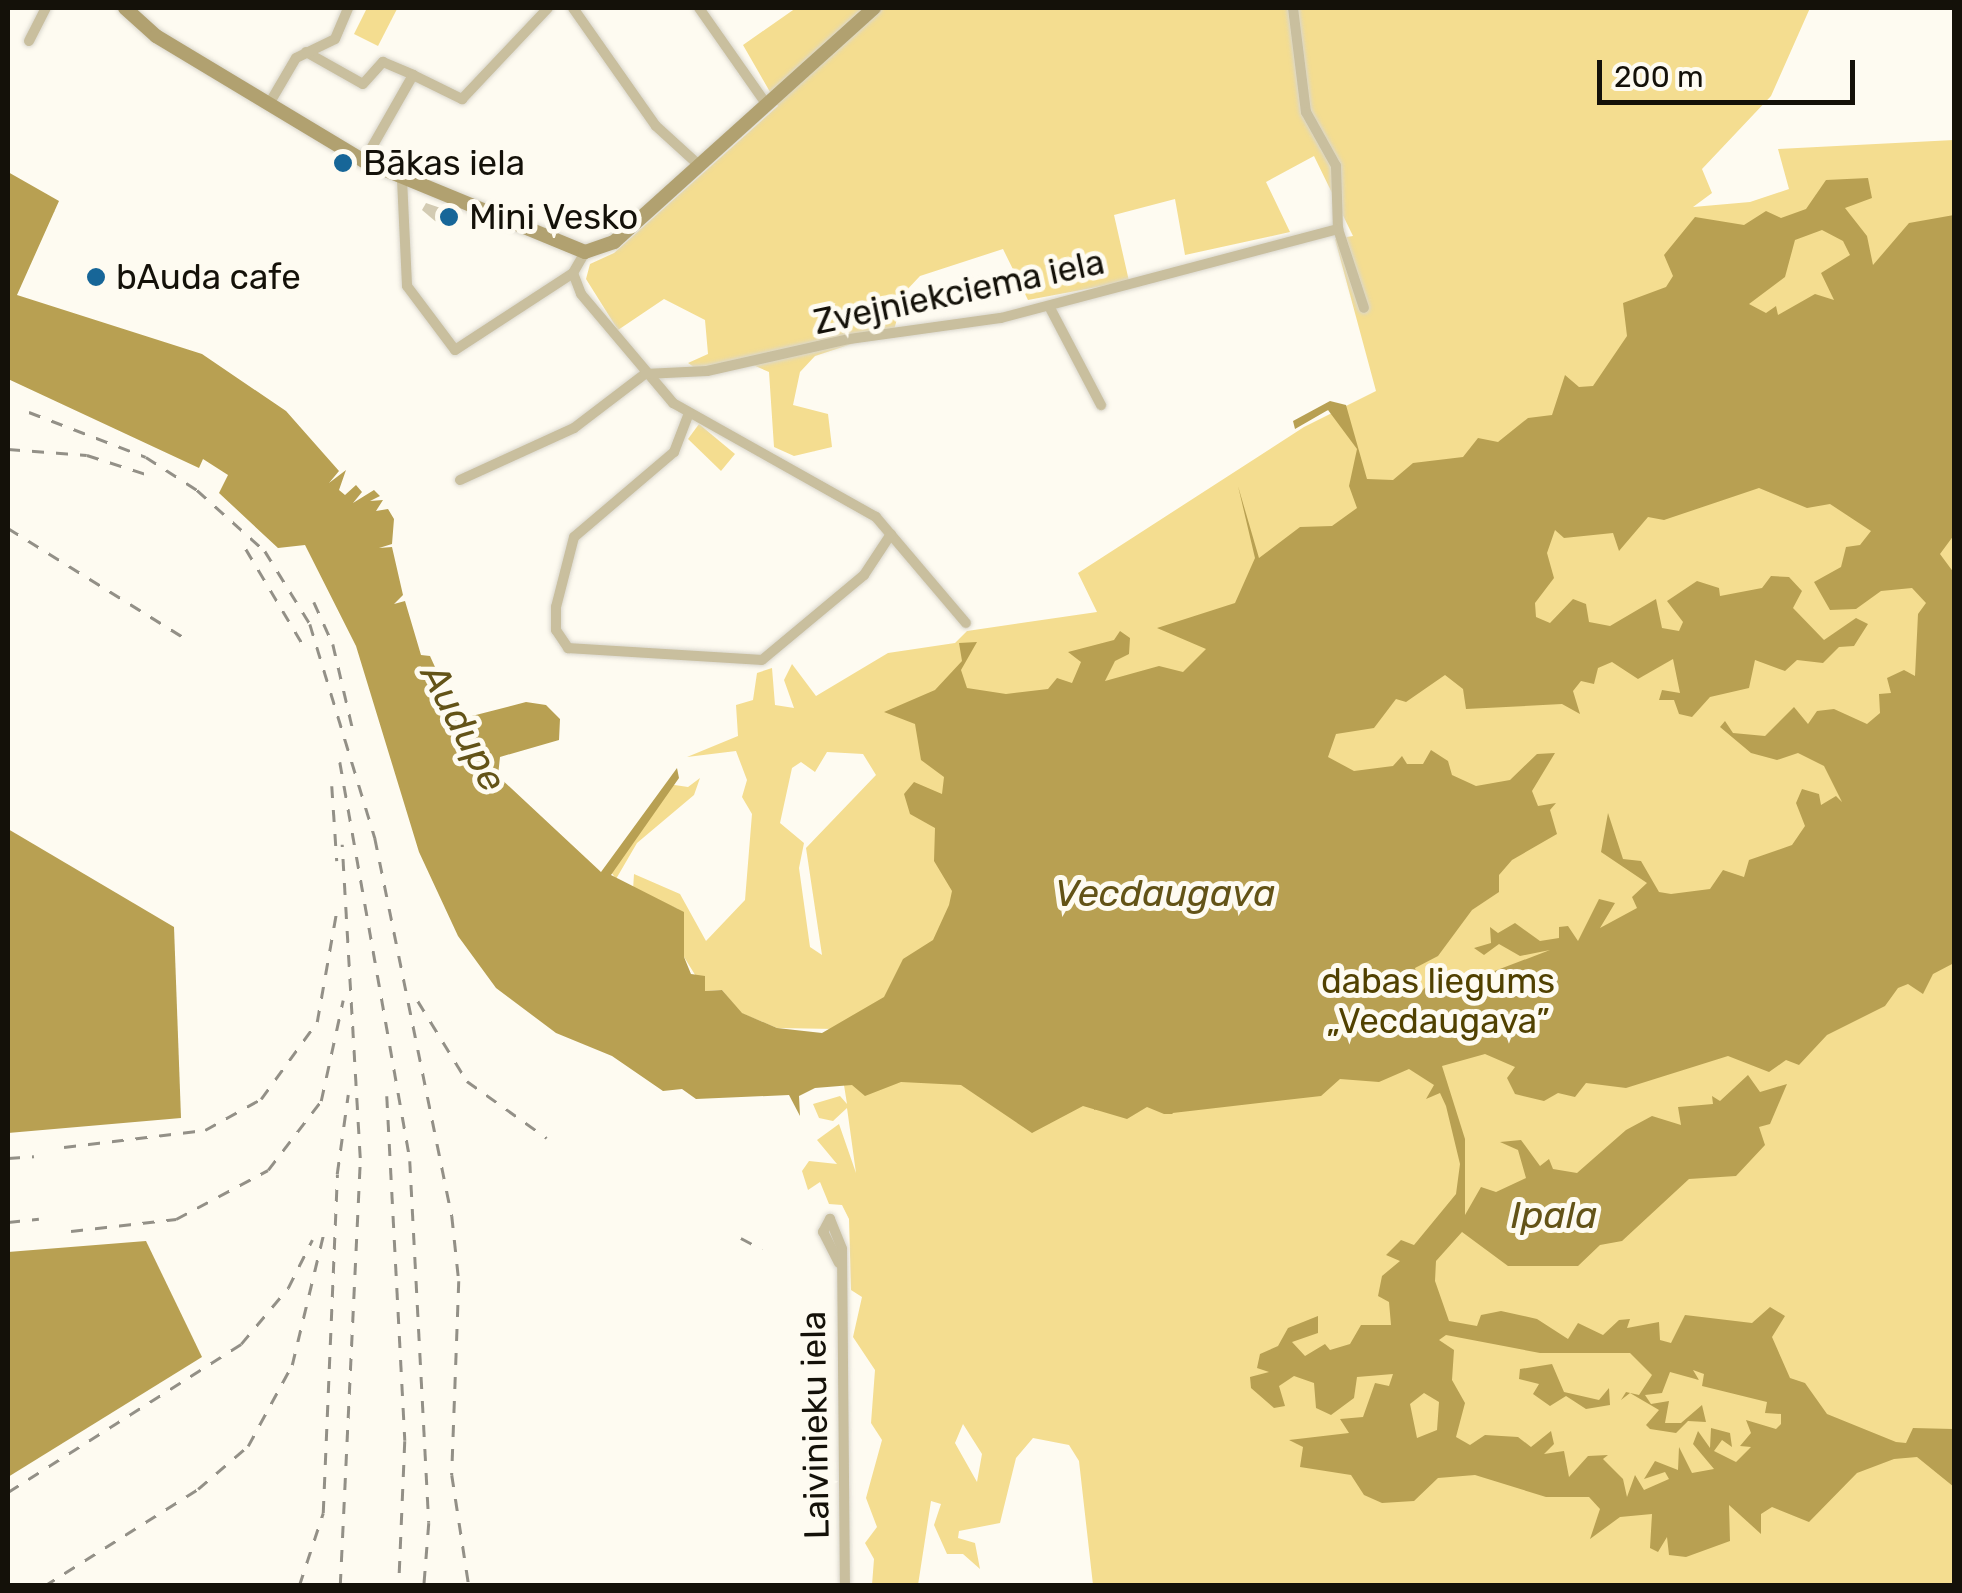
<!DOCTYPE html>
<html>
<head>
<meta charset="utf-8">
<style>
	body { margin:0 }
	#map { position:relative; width:1962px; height:1593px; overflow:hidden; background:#fefbf1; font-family:Rubik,sans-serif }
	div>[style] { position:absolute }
	.green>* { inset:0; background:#f4dd90 }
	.water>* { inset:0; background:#b8a052 }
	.building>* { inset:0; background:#d3cbb3 }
	.roads { filter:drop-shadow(0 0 2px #d9d6cc) drop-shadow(0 0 2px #d9d6cc) }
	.minor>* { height:10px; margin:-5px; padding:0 5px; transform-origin:5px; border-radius:5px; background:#c9bf9e }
	.secondary>* { height:14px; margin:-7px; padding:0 7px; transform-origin:7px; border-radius:7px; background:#b1a170 }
	.rail>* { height:2.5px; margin-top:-1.25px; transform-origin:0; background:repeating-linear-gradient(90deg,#939087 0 12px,transparent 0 24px) }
	.dots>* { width:28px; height:28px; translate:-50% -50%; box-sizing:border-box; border:5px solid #fefbf1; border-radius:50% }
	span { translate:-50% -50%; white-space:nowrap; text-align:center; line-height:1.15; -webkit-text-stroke:10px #fefbf1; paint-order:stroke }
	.poi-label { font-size:35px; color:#141109 }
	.left { translate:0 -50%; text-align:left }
	.street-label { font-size:35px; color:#141109 }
	.park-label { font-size:35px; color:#514100 }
	.water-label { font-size:38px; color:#635317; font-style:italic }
	.frame { position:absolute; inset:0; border:10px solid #141109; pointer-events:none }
	.scale { position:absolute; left:1597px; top:60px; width:258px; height:45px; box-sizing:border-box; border:5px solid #141109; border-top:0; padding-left:12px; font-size:30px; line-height:35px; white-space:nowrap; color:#141109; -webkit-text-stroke:8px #fefbf1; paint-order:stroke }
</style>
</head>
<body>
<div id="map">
	<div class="green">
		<div style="clip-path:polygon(367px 8px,397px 9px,378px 46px,354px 34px)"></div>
		<div style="clip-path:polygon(evenodd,796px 8px,1810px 8px,1771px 96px,1702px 169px,1712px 193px,1693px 207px,1750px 202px,1789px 189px,1778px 149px,1954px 140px,1954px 1585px,1093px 1585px,1079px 1461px,1069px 1445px,1033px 1438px,1016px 1458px,1000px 1523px,959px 1531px,958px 1538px,975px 1543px,980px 1569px,963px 1554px,947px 1554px,934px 1525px,941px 1504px,931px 1501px,918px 1585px,872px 1585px,874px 1559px,865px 1543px,877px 1527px,866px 1498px,882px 1440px,871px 1423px,875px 1370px,853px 1337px,862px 1297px,851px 1290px,849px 1219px,842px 1205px,829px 1204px,820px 1182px,808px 1190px,802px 1171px,809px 1161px,837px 1164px,817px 1140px,839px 1124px,856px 1173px,847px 1108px,833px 1121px,819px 1118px,813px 1104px,840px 1096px,847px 1104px,835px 1029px,777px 1028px,741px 1013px,722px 990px,705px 991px,684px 957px,678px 909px,633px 890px,634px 874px,680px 894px,706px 941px,745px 900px,752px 814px,742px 797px,747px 780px,736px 751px,687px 757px,738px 736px,736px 705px,753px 700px,757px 673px,772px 668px,775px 705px,794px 708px,784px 680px,792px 664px,816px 696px,888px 653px,955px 643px,967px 631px,1097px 612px,1078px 573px,1304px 427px,1376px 391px,1335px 239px,1353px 236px,1314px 156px,1266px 182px,1290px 232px,1185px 255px,1175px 199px,1114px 215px,1129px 281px,1028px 300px,1003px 249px,920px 276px,904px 293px,894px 330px,815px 356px,800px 372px,793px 405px,828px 414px,832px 447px,794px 456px,774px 447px,769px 372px,744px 361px,697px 369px,688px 363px,708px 354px,705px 320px,664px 299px,618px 330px,586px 279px,590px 264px,614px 253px,778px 106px,743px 45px,796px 8px,827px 752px,863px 754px,876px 775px,806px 848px,822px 955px,810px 947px,799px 868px,804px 843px,780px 823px,792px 768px,801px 762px,815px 772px,827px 752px,796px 8px,963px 1424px,982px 1454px,977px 1482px,955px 1443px,963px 1424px)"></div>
		<div style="clip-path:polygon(699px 424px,735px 454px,721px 471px,688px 439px)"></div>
		<div style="clip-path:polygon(700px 778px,694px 795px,637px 843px,616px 879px,611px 872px,668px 784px,688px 787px)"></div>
	</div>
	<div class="water">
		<div style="clip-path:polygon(evenodd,8px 172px,59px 201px,17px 295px,202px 354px,286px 411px,339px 471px,329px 483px,346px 470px,339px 490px,345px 495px,356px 485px,362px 492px,353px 503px,374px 490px,380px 496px,370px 501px,383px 500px,376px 511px,388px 509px,394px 519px,392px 544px,379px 548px,392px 547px,403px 595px,394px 604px,405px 601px,421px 655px,430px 656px,454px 709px,468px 717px,526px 702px,546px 705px,560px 719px,559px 740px,500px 757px,498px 776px,601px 872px,677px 768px,679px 778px,611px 875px,684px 912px,684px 957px,691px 974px,705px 976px,705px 991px,722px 990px,742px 1013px,777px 1028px,822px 1033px,884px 997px,903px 959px,933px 940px,949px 905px,952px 891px,934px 861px,935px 828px,910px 814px,904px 794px,914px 782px,942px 794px,944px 777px,921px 760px,915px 724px,884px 712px,935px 690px,962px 661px,959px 643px,977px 642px,961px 670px,967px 688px,1006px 694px,1048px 689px,1057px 678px,1072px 683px,1081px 662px,1068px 652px,1114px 640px,1120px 631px,1130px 638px,1129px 654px,1115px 661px,1105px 681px,1159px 666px,1183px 672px,1206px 649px,1157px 628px,1235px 603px,1255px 558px,1238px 486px,1259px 558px,1300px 527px,1332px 526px,1357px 508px,1349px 486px,1357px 449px,1328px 410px,1295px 429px,1293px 421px,1330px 401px,1346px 405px,1367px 479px,1393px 480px,1413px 463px,1463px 457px,1478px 438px,1498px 442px,1528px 418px,1552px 415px,1565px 375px,1579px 387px,1593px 386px,1627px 336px,1623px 303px,1666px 287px,1673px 276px,1664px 255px,1695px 217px,1744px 225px,1766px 211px,1781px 218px,1806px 209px,1826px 180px,1868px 178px,1872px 198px,1845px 208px,1867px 236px,1873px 265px,1909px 223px,1954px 215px,1954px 535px,1940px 554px,1954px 573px,1954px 963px,1933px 974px,1923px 994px,1908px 984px,1898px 988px,1885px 1006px,1827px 1035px,1799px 1065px,1786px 1060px,1769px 1072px,1728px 1056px,1626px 1088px,1586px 1083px,1575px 1097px,1558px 1093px,1544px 1101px,1515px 1094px,1507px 1078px,1515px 1067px,1485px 1054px,1442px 1066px,1465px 1139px,1465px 1215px,1481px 1187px,1496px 1192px,1526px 1178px,1518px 1150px,1500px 1142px,1521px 1140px,1540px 1166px,1549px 1159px,1553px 1169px,1577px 1173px,1626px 1130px,1652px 1116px,1681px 1125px,1678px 1107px,1713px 1104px,1712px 1096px,1720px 1101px,1748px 1075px,1760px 1092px,1787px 1084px,1770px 1124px,1759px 1127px,1765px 1145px,1736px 1176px,1689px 1179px,1622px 1241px,1600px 1245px,1578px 1266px,1508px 1266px,1462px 1232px,1436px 1261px,1435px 1281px,1449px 1321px,1477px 1326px,1481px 1315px,1501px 1311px,1537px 1319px,1568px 1339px,1578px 1323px,1603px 1335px,1619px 1320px,1630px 1319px,1627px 1328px,1659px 1322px,1660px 1340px,1671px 1343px,1685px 1315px,1752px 1323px,1770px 1307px,1785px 1316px,1772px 1337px,1790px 1378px,1805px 1383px,1827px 1414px,1896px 1442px,1906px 1443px,1913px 1428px,1953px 1429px,1954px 1487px,1917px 1457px,1894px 1459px,1857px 1473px,1809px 1522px,1772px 1507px,1761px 1514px,1761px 1534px,1729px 1505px,1730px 1541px,1686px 1557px,1669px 1555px,1667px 1537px,1658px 1552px,1650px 1548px,1652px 1514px,1620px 1517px,1590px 1539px,1600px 1509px,1589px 1497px,1546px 1497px,1475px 1475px,1438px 1478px,1414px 1501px,1382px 1503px,1364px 1495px,1351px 1475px,1300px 1467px,1303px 1447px,1289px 1440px,1349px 1433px,1340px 1419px,1363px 1417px,1375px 1383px,1389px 1386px,1393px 1374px,1357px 1377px,1354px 1398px,1331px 1415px,1316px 1408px,1314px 1383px,1294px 1376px,1279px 1386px,1285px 1406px,1274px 1408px,1251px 1388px,1250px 1377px,1269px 1372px,1257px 1368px,1260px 1354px,1278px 1346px,1288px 1328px,1318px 1316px,1318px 1333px,1292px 1342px,1305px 1356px,1325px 1344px,1330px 1350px,1350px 1344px,1361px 1325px,1391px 1325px,1389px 1302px,1378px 1296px,1382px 1276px,1400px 1261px,1386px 1255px,1401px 1240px,1414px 1245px,1456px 1194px,1460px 1164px,1446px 1106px,1440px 1093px,1426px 1099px,1434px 1085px,1409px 1069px,1379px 1082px,1340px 1079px,1321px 1096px,1164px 1114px,1147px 1107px,1127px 1119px,1083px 1106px,1032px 1133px,961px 1085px,901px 1082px,865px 1096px,852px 1085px,815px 1088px,799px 1096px,800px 1116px,789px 1095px,696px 1099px,682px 1089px,663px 1091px,612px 1056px,556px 1033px,496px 988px,458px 936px,419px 852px,356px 646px,305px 545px,278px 548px,219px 493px,228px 475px,203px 459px,199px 468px,8px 379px,8px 172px,1822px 230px,1843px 241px,1850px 255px,1821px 273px,1834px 300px,1815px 294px,1778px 315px,1776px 306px,1766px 313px,1749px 304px,1785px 277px,1795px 240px,1822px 230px,8px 172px,1759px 488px,1807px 508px,1830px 504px,1871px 531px,1860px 545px,1846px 547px,1841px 567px,1814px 582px,1830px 610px,1856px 609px,1881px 591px,1912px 588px,1926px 603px,1918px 614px,1915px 676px,1904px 670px,1887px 678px,1891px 693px,1879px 694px,1880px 713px,1867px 724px,1834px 709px,1817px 711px,1808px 724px,1794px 707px,1765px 736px,1733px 733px,1725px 721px,1720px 727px,1751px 753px,1777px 760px,1798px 753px,1824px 766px,1842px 802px,1836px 796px,1821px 805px,1819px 794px,1802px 789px,1796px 803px,1805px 826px,1792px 845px,1749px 860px,1744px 877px,1723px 870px,1710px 889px,1671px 894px,1659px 892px,1641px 861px,1623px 859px,1608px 813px,1601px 852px,1647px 883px,1632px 897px,1637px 908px,1600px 928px,1615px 903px,1599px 899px,1578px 941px,1568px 926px,1559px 927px,1559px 938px,1540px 941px,1515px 923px,1498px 933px,1490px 927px,1491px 943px,1474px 948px,1484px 955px,1499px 944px,1520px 956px,1550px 950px,1450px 988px,1432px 980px,1421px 992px,1415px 968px,1438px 956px,1472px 910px,1499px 892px,1499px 875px,1512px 860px,1557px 834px,1550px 810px,1556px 803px,1538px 806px,1532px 791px,1555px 753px,1537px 754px,1510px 780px,1476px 786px,1452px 775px,1448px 761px,1431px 750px,1423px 764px,1407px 764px,1402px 756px,1393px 766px,1354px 771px,1328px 757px,1336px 734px,1374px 728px,1396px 699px,1406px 702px,1445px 675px,1463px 689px,1466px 709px,1562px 704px,1580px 714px,1573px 691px,1581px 681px,1594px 684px,1598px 668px,1612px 662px,1638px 679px,1673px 659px,1680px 693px,1662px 690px,1659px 700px,1674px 700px,1679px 714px,1692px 717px,1710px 697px,1749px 688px,1755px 660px,1785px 671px,1797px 660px,1823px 663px,1839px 647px,1854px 646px,1868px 624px,1856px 618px,1824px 640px,1793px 608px,1802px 591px,1789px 577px,1771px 576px,1762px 588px,1720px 596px,1719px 588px,1697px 581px,1667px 601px,1683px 622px,1679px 631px,1662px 628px,1656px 599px,1610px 626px,1589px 622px,1586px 604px,1573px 599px,1550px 623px,1536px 617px,1535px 603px,1554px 578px,1547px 553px,1555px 530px,1564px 538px,1613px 533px,1619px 551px,1648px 517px,1664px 520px,1759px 488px,8px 172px,1446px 1335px,1540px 1353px,1630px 1353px,1652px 1375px,1639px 1395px,1626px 1392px,1621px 1400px,1630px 1393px,1659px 1410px,1646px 1425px,1650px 1429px,1676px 1433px,1688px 1421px,1706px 1422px,1702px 1405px,1681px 1423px,1665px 1423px,1669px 1401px,1651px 1404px,1645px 1395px,1662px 1393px,1670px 1372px,1699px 1380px,1693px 1370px,1704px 1374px,1702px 1386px,1767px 1402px,1765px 1413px,1781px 1414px,1781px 1424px,1776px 1429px,1746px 1420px,1751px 1433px,1740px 1446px,1751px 1447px,1736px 1462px,1714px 1451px,1722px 1440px,1732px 1447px,1730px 1433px,1711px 1428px,1710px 1448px,1698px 1431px,1693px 1444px,1714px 1469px,1692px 1473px,1679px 1447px,1678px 1470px,1655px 1461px,1644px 1479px,1665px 1472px,1669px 1479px,1644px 1490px,1635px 1475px,1627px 1497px,1623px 1479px,1603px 1459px,1608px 1455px,1588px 1456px,1569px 1477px,1564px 1451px,1544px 1454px,1554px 1444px,1551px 1431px,1531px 1447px,1518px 1437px,1485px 1435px,1470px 1445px,1456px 1437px,1465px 1403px,1452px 1380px,1454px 1350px,1439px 1340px,1446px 1335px,8px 172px,1424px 1393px,1439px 1402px,1437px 1430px,1417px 1438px,1410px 1404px,1424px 1393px)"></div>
		<div style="clip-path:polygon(8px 829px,174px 927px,181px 1118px,8px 1133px)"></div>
		<div style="clip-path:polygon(146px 1241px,202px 1357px,8px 1477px,8px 1252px)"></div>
		<div style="clip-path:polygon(1552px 1364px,1564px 1392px,1599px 1400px,1609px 1388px,1610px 1405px,1586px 1409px,1566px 1396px,1550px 1406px,1533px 1394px,1539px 1384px,1519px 1379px,1520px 1369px)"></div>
	</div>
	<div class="building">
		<div style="clip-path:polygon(426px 203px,461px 215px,456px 228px,435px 221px,422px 210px)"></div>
	</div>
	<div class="roads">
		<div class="minor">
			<div style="left:573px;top:8px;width:144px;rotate:54.9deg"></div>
			<div style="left:656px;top:126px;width:59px;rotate:42.3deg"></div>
			<div style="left:699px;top:8px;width:118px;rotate:55deg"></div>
			<div style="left:1293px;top:8px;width:105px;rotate:82.9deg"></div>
			<div style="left:1306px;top:112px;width:62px;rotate:60.9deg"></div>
			<div style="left:1336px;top:166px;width:63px;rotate:88.2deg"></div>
			<div style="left:1338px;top:229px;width:83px;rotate:71.8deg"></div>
			<div style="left:29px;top:41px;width:37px;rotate:-63deg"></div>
			<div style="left:306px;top:52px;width:65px;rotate:29.3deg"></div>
			<div style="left:363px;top:84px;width:30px;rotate:-48deg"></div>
			<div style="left:383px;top:62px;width:33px;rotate:23deg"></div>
			<div style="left:269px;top:104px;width:53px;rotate:-59.6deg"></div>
			<div style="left:296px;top:58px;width:43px;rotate:-26deg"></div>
			<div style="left:335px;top:39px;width:34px;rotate:-67deg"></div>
			<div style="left:364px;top:161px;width:99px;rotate:-60.3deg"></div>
			<div style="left:413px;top:75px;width:55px;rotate:26.1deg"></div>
			<div style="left:462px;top:99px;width:125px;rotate:-46.6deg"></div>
			<div style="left:402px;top:179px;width:107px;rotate:87.3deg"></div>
			<div style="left:407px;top:286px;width:80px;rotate:53.1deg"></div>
			<div style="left:455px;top:350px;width:141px;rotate:-33.1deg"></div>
			<div style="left:573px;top:273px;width:24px;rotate:-60deg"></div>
			<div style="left:573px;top:273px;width:22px;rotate:69deg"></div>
			<div style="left:581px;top:294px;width:143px;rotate:49.8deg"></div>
			<div style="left:673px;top:403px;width:233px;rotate:29.3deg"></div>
			<div style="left:876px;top:517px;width:139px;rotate:49.7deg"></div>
			<div style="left:1049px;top:306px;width:112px;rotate:62.3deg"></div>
			<div style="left:689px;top:413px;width:42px;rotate:111deg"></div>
			<div style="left:674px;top:452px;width:131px;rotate:139.6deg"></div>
			<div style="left:574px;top:537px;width:72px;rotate:104.4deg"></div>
			<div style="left:556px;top:607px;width:23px;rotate:90deg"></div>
			<div style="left:556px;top:630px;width:22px;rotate:56deg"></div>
			<div style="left:568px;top:648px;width:194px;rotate:3.5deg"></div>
			<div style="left:762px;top:660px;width:133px;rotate:-39.8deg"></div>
			<div style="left:864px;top:575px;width:49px;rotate:-56.6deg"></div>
			<div style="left:460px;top:480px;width:125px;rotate:-24.5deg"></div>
			<div style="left:574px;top:428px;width:89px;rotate:-37.3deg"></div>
			<div style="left:645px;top:374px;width:62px;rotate:-2.8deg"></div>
			<div style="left:707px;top:371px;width:146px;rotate:-12.7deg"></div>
			<div style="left:849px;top:339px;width:153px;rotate:-7.9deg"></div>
			<div style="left:1001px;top:318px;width:349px;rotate:-14.8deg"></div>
			<div style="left:839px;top:1263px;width:35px;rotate:-117deg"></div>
			<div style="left:823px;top:1232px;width:15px;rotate:-62deg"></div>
			<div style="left:830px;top:1219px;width:32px;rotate:68deg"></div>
			<div style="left:842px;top:1249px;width:337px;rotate:89.5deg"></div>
		</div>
		<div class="secondary">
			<div style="left:125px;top:8px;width:42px;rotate:42.1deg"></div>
			<div style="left:156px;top:36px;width:243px;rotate:31deg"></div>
			<div style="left:364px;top:161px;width:239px;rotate:22.4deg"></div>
			<div style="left:585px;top:252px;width:31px;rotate:-19deg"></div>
			<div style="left:614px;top:242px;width:350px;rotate:-42deg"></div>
		</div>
	</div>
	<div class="rail">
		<div style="left:29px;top:412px;width:125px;rotate:21deg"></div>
		<div style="left:146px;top:457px;width:61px;rotate:32.9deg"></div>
		<div style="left:197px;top:490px;width:91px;rotate:41.9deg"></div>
		<div style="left:265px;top:551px;width:86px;rotate:58.3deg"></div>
		<div style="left:310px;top:624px;width:224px;rotate:73.1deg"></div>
		<div style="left:375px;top:838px;width:386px;rotate:78.5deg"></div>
		<div style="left:452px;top:1216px;width:65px;rotate:83.9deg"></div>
		<div style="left:459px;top:1281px;width:194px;rotate:92.1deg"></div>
		<div style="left:452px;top:1475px;width:112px;rotate:81.3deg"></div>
		<div style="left:8px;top:449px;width:79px;rotate:4.3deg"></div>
		<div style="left:87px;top:455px;width:68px;rotate:17.9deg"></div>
		<div style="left:8px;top:528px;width:208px;rotate:31.9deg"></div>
		<div style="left:246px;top:549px;width:109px;rotate:59.2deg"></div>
		<div style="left:314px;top:602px;width:46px;rotate:65.7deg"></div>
		<div style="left:333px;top:644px;width:88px;rotate:76.9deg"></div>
		<div style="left:340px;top:762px;width:405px;rotate:80deg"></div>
		<div style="left:410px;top:1161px;width:362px;rotate:87deg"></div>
		<div style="left:429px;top:1523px;width:63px;rotate:94.5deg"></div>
		<div style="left:332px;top:786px;width:75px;rotate:86.2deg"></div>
		<div style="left:418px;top:1001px;width:94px;rotate:58.5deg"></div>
		<div style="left:467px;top:1081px;width:98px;rotate:35.5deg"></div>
		<div style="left:387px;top:1096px;width:345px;rotate:87deg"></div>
		<div style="left:405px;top:1441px;width:145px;rotate:92.4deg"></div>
		<div style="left:64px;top:1147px;width:142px;rotate:-6.9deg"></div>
		<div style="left:205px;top:1130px;width:64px;rotate:-29deg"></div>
		<div style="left:261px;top:1099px;width:95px;rotate:-54deg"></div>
		<div style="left:317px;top:1022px;width:116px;rotate:-80deg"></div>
		<div style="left:8px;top:1158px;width:26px;rotate:-4deg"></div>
		<div style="left:8px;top:1222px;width:31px;rotate:-6deg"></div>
		<div style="left:71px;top:1231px;width:106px;rotate:-6.5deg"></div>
		<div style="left:176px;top:1219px;width:104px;rotate:-28deg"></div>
		<div style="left:268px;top:1170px;width:87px;rotate:-52.5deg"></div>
		<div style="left:321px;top:1101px;width:103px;rotate:-77.7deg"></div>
		<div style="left:741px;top:1238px;width:24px;rotate:28deg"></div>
		<div style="left:8px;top:1492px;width:276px;rotate:-32.4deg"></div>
		<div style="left:241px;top:1344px;width:73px;rotate:-50deg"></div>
		<div style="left:288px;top:1288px;width:54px;rotate:-63.4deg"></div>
		<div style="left:44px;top:1586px;width:182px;rotate:-32.2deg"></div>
		<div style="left:198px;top:1489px;width:66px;rotate:-40.7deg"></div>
		<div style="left:248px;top:1446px;width:92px;rotate:-61.5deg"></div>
		<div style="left:292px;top:1365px;width:141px;rotate:-76.5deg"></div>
		<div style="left:299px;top:1586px;width:77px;rotate:-71.8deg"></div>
		<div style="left:323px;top:1513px;width:339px;rotate:-87.6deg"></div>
		<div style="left:337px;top:1174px;width:80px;rotate:-82.1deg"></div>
		<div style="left:340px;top:1586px;width:428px;rotate:-87.3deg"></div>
		<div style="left:360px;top:1158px;width:314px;rotate:-93.3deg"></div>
	</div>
	<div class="dots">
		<div style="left:343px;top:163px;background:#176698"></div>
		<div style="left:449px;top:217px;background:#176698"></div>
		<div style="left:96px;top:277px;background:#176698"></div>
	</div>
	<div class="poi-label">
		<span class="left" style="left:363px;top:163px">Bākas iela</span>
		<span class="left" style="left:469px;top:217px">Mini Vesko</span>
		<span class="left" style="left:116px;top:277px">bAuda cafe</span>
	</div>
	<div class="street-label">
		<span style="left:959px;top:292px;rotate:-12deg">Zvejniekciema iela</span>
		<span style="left:815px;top:1425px;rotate:-91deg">Laivinieku iela</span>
	</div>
	<div class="park-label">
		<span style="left:1438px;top:1001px">dabas liegums<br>„Vecdaugava”</span>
	</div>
	<div class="water-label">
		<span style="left:463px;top:728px;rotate:62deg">Audupe</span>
		<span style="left:1165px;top:894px">Vecdaugava</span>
		<span style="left:1554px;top:1216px">Ipala</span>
	</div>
	<div class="frame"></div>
	<div class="scale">200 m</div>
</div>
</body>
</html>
